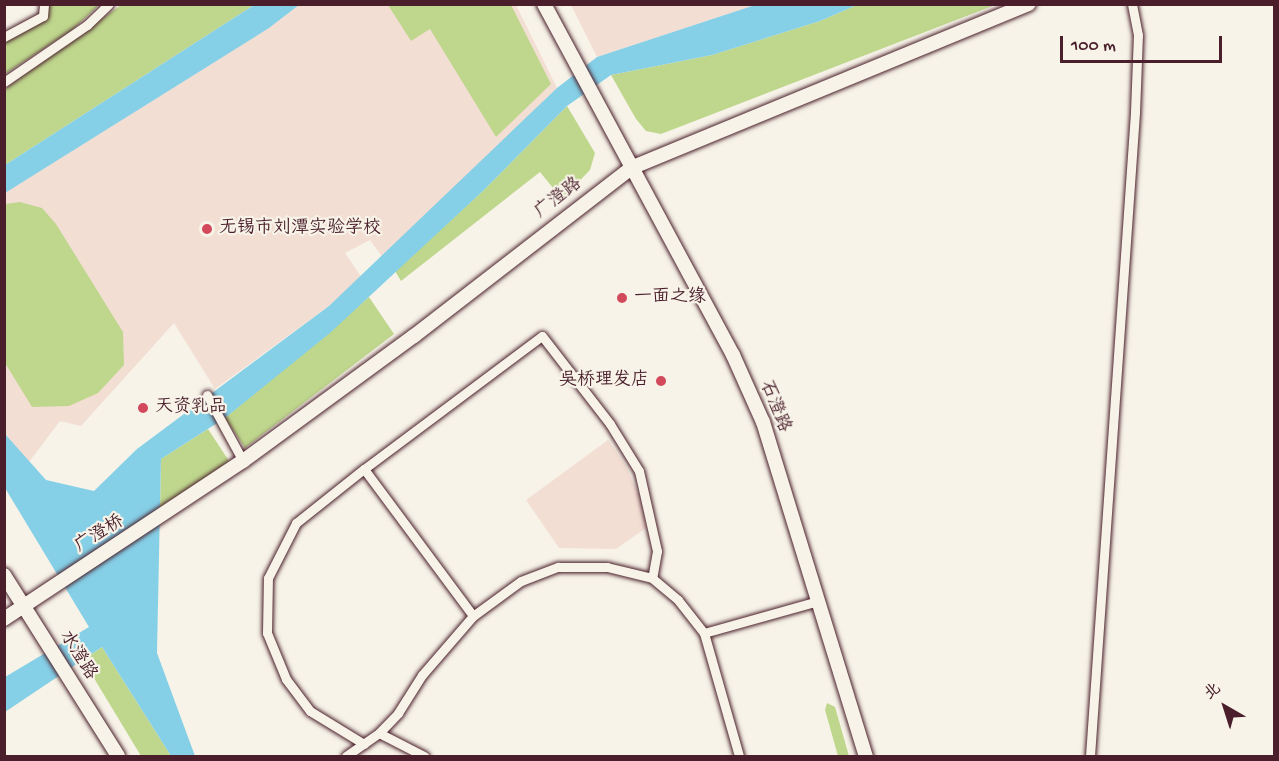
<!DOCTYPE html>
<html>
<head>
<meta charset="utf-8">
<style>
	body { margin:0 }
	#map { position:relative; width:1279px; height:761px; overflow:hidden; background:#f7f3e8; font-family:"Gochi Hand","LXGW WenKai TC",sans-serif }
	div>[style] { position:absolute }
	.built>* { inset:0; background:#f3ded4 }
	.green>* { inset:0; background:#bfd78d }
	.water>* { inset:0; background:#86d0e7 }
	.roads { filter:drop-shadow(0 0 2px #4a1f2b) drop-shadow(0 0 2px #4a1f2b) }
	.street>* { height:9px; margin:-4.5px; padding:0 4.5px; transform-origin:4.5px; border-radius:4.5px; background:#f7f3e8 }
	.secondary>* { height:14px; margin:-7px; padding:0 7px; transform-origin:7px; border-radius:7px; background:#f7f3e8 }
	.dots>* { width:16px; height:16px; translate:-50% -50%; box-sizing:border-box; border:3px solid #f7f3e8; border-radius:50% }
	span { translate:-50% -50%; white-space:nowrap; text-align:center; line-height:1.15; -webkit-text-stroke:4.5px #f7f3e8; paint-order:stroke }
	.street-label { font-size:18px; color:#4a1f2b }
	.poi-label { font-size:18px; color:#4a1f2b }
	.left { translate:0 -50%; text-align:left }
	.right { translate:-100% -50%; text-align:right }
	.frame { position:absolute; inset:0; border:6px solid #4a1f2b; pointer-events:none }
	.north { position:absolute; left:1195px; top:677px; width:60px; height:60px; -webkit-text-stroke:4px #f7f3e8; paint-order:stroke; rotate:321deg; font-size:16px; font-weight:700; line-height:24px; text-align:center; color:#4a1f2b }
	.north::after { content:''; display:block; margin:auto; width:21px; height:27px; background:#4a1f2b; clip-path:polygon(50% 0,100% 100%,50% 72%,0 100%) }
	.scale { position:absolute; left:1060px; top:36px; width:162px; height:27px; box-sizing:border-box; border:3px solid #4a1f2b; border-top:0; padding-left:8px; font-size:18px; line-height:21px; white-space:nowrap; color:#4a1f2b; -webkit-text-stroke:4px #f7f3e8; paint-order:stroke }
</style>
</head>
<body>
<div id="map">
	<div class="built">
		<div style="clip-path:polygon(299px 5px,516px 5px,557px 88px,383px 258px,370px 240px,345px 253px,362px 278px,329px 306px,215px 389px,174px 323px,81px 426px,60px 421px,29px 462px,5px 434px,4px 193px,269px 28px)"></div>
		<div style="clip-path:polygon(571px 5px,755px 5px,597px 57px)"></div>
		<div style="clip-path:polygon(608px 440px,626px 466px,640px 498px,646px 528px,616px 549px,559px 548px,526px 500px)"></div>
	</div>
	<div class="green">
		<div style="clip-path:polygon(47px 5px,99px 5px,72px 30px,5px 74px,5px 40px,45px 18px)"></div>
		<div style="clip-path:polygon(121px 5px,254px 5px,5px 165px,5px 89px)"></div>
		<div style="clip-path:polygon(388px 5px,511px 5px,551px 84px,496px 137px,430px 29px,411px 41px)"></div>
		<div style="clip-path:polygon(857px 5px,995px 5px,661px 134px,646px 131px,636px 119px,611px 75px,712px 55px,820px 21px)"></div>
		<div style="clip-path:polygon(567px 106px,595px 153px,590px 170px,562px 199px,540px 172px,401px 281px,395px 271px,484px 190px)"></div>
		<div style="clip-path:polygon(20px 202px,42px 208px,56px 224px,123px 332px,124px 365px,98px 393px,69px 406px,32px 407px,5px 363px,5px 204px)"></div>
		<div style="clip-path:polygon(369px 297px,394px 334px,245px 448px,225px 418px)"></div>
		<div style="clip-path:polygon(208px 429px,229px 461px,160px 511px,161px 459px)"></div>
		<div style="clip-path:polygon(102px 647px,171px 756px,141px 756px,83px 660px)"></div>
		<div style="clip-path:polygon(827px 703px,835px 707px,849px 756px,838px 756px,825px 710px)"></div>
	</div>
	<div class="water">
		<div style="clip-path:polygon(254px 5px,299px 5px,269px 28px,5px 193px,5px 165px)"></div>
		<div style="clip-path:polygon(755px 5px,857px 5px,820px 21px,712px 55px,611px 75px,567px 106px,484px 190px,330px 333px,225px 418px,161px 459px,157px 653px,195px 756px,171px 756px,102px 647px,5px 712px,5px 677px,89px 627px,5px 488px,5px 434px,46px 480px,94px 491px,137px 449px,329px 306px,557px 88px,597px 57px)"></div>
	</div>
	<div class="roads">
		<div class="street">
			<div style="left:4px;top:37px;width:44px;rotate:-28.3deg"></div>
			<div style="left:43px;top:16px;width:12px;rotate:-85deg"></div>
			<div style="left:4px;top:82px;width:101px;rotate:-34.5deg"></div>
			<div style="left:87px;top:25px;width:30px;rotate:-44deg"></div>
			<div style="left:207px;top:395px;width:75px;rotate:61.4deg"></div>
			<div style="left:364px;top:469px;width:222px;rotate:-36.8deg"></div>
			<div style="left:542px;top:336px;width:111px;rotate:52.3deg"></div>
			<div style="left:610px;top:424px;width:55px;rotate:58.3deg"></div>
			<div style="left:639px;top:471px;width:82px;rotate:77.3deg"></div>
			<div style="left:657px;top:551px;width:27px;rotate:100deg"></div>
			<div style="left:704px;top:633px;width:128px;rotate:74.1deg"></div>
			<div style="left:379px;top:733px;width:51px;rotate:27.1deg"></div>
			<div style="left:364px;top:744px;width:63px;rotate:-148.6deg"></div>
			<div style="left:310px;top:711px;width:40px;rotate:-127deg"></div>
			<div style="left:286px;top:679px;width:50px;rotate:-112.4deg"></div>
			<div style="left:267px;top:633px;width:55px;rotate:-89deg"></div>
			<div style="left:268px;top:578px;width:62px;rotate:-63deg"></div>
			<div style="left:296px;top:523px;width:87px;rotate:-38.5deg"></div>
			<div style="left:364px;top:469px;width:183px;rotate:53.4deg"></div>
			<div style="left:346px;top:756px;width:40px;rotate:-34.9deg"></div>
			<div style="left:379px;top:733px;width:28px;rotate:-46deg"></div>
			<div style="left:398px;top:713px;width:45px;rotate:-57.7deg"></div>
			<div style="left:422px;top:675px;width:78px;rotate:-49.2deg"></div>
			<div style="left:473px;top:616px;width:59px;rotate:-36.1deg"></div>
			<div style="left:521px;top:581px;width:40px;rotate:-21deg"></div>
			<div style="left:558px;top:567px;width:49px"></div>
			<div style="left:607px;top:567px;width:46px;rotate:13.7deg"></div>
			<div style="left:652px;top:578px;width:34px;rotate:40deg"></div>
			<div style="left:678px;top:600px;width:42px;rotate:51.8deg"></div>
			<div style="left:704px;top:633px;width:118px;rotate:-15.7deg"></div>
			<div style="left:1090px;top:756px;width:646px;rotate:-86deg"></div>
			<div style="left:1135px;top:112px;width:77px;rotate:-87.8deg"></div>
			<div style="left:1138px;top:35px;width:32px;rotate:-101deg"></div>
		</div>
		<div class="secondary">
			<div style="left:544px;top:4px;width:399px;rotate:61.7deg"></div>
			<div style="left:733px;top:355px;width:73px;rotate:65.9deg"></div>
			<div style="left:763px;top:422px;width:350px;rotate:72.9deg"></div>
			<div style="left:4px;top:575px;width:214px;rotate:57.8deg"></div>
			<div style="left:4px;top:619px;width:287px;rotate:-33.5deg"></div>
			<div style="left:243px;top:461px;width:212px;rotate:-36.2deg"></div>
			<div style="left:414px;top:336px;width:277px;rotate:-37.7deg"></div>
			<div style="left:633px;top:167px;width:428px;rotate:-22.4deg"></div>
		</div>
	</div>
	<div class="dots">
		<div style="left:207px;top:229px;background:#d1495b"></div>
		<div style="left:622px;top:298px;background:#d1495b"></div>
		<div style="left:661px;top:381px;background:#d1495b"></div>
		<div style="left:143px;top:408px;background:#d1495b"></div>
	</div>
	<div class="street-label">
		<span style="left:559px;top:199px;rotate:-38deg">广澄路</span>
		<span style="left:774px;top:407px;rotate:68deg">石澄路</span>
		<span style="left:100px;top:535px;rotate:-32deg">广澄桥</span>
		<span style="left:77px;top:656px;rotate:58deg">水澄路</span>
	</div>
	<div class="poi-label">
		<span class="left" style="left:219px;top:229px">无锡市刘潭实验学校</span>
		<span class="left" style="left:634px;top:298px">一面之缘</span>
		<span class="right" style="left:649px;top:381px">吴桥理发店</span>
		<span class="left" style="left:155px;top:408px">天资乳品</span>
	</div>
	<div class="frame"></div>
	<div class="north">北</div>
	<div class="scale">100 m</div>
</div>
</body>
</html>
